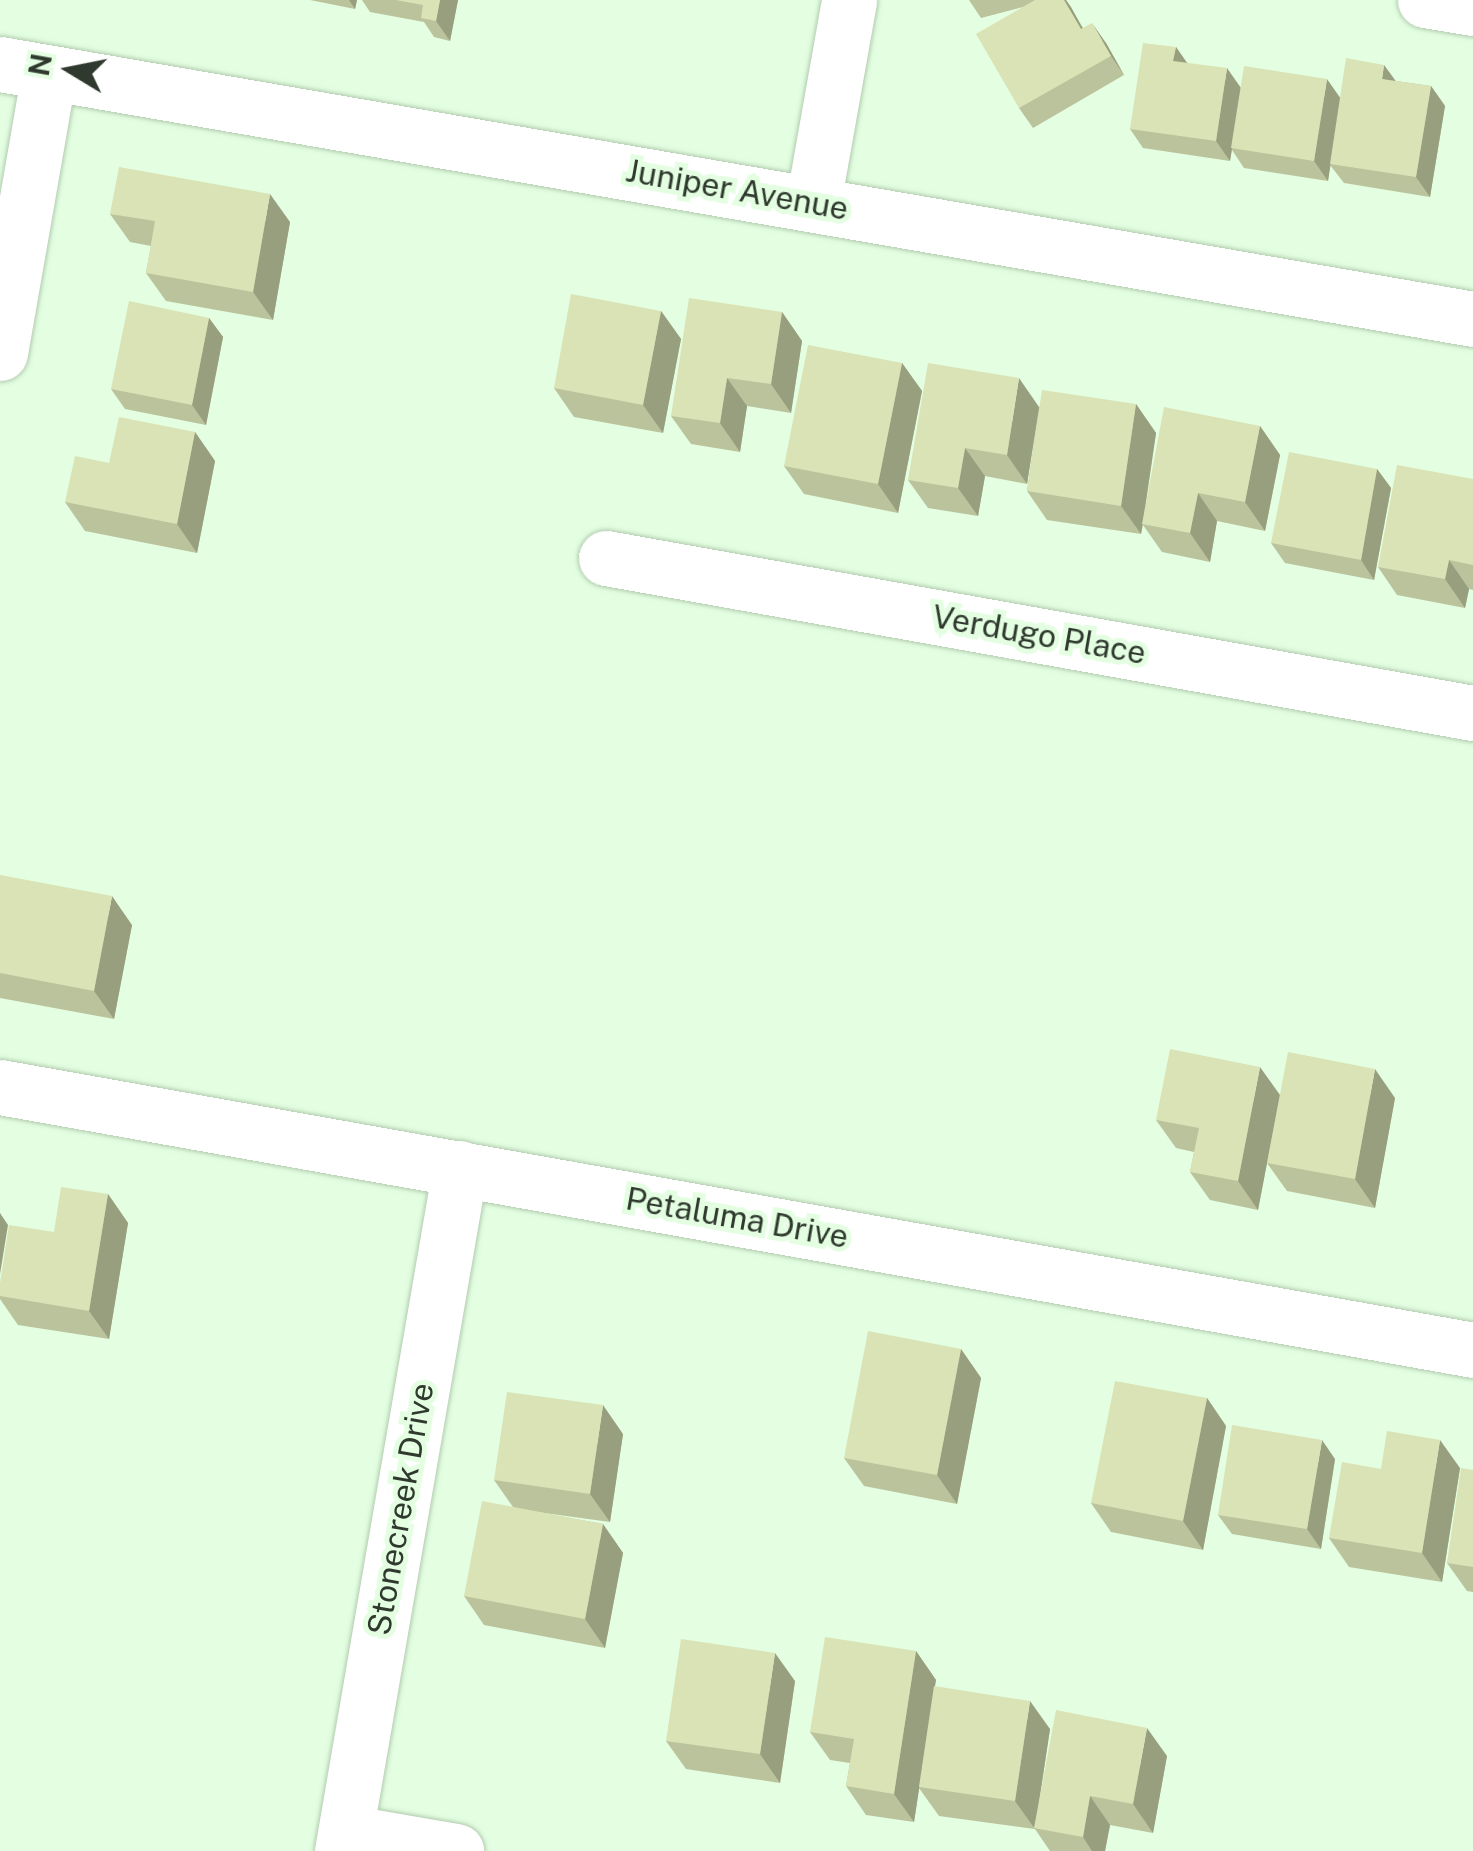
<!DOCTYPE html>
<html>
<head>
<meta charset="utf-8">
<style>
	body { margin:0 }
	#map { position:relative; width:1473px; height:1851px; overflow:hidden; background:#e3fee1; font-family:"Public Sans",sans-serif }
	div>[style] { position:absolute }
	.roads { filter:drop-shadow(0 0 2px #b2cbaf) drop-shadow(0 0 2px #b2cbaf) }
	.minor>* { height:55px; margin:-27.5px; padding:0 27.5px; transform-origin:27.5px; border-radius:27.5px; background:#fff }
	.wall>* { inset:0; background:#bbc39c }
	.shaded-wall>* { inset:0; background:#989f7f }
	.building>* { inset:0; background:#d9e3b5 }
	span { translate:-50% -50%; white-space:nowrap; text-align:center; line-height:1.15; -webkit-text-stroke:10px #e3fee1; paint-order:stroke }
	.street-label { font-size:32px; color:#2f392e }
	.north { position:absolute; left:20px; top:20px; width:100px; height:100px; -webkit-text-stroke:8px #e3fee1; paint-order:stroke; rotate:280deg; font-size:28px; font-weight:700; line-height:40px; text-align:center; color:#2f392e }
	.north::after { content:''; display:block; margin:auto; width:35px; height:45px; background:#2f392e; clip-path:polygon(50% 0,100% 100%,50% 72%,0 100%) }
</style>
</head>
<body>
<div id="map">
	<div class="roads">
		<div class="minor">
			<div style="left:1425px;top:0;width:49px;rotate:9.5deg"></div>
			<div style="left:0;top:64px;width:1495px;rotate:9.82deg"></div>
			<div style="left:813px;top:203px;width:206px;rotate:-79.9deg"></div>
			<div style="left:0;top:353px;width:284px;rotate:-80.1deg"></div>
			<div style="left:606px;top:558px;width:881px;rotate:10.14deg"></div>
			<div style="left:0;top:1087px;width:1496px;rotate:10.12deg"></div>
			<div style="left:346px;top:1832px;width:112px;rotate:9.8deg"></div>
			<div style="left:342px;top:1851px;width:693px;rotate:-80.2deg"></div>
		</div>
	</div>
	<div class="wall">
		<div style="clip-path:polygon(310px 0,357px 0,355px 9px)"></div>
		<div style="clip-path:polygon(362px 0,458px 0,450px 41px,434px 37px,424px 22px,370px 12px)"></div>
		<div style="clip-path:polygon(969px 0,1066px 0,1083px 28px,1106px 43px,1124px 75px,1033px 128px,1019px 108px,1023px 7px,981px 18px)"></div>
		<div style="clip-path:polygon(1176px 47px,1186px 62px,1240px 87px,1340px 98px,1396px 81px,1431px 86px,1445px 106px,1430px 197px,1344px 183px,1330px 165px,1328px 181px,1244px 168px,1232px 150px,1230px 161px,1143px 148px,1130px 129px)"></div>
		<div style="clip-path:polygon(110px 214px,290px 222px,273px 320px,166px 301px,146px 273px,151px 246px,130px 242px)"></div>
		<div style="clip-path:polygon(661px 311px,681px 339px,663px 433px,574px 417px,554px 388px)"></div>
		<div style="clip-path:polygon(782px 312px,802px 341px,791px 413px,747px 406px,740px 452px,691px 444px,671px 416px)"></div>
		<div style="clip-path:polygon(209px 318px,223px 337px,206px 425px,125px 409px,111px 389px)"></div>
		<div style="clip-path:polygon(902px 363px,922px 391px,898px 513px,804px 494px,784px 466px)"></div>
		<div style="clip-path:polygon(1136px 404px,1156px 433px,1146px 503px,1260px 426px,1280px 455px,1265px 531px,1217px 521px,1210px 562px,1162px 552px,1143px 525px,1141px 534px,1047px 520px,1027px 491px,1039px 411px,1027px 484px,985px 476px,978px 516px,928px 508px,908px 480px,1039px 407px)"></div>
		<div style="clip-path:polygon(195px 432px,215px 461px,197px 553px,85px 531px,65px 502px)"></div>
		<div style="clip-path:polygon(1377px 469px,1391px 488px,1374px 580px,1285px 563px,1271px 543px)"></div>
		<div style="clip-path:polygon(1473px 479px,1473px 590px,1469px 589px,1465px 608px,1397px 595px,1378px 567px)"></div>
		<div style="clip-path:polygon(0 875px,132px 925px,114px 1019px,0 998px)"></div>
		<div style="clip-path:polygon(1280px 1095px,1395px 1098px,1375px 1208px,1287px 1191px,1267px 1163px,1258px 1210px,1210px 1200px,1190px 1172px,1194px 1152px,1176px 1148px,1156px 1120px)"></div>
		<div style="clip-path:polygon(108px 1194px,128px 1223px,109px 1339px,18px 1325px,0 1299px,0 1283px,54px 1232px)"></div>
		<div style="clip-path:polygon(961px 1349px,981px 1378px,957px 1504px,864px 1486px,844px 1458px)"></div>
		<div style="clip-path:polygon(1207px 1398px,1226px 1426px,1203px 1550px,1111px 1532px,1091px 1503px)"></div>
		<div style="clip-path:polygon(623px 1434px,610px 1522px,537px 1512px,603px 1524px,623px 1553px,605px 1648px,484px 1625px,464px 1596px,513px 1507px,494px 1480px)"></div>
		<div style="clip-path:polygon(1335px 1459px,1321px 1549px,1232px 1534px,1218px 1515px)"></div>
		<div style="clip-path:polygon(1460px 1468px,1442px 1582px,1349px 1567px,1329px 1538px,1381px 1469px)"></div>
		<div style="clip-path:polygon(1473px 1470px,1473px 1592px,1467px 1591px,1447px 1563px)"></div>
		<div style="clip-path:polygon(916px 1651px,936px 1680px,934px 1686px,1050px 1729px,1038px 1808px,1167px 1756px,1153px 1833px,1110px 1825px,1105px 1851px,1050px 1851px,1035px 1829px,939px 1816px,919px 1788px,914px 1822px,866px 1815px,846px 1786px,850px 1763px,830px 1760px,810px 1732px)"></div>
		<div style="clip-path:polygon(795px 1681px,780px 1783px,686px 1769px,666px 1741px)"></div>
	</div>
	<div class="shaded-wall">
		<div style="clip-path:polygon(349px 0,357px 0,355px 9px)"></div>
		<div style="clip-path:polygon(440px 0,458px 0,450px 41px,436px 21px)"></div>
		<div style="clip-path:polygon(1064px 0,1066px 0,1071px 7px,1094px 49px,1081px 29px)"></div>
		<div style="clip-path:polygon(1092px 23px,1106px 43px,1124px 75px,1111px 56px)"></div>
		<div style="clip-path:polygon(1176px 47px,1190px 67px,1173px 61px)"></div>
		<div style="clip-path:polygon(1384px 65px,1398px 84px,1382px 79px)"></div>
		<div style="clip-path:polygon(1227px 68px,1241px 88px,1230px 161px,1216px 141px)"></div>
		<div style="clip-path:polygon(1327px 79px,1341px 99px,1328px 181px,1314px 161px)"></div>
		<div style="clip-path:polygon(1431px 86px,1445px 106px,1430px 197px,1416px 177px)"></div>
		<div style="clip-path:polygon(270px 194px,290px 222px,273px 320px,253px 292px)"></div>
		<div style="clip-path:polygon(661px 311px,681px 339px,663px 433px,643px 405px)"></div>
		<div style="clip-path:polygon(782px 312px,802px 341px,791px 413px,771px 384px)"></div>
		<div style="clip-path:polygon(209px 318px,223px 337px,206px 425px,192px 405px)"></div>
		<div style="clip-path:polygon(902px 363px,922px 391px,898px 513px,878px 484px)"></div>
		<div style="clip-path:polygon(727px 378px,747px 406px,740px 452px,720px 423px)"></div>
		<div style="clip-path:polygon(1019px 378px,1039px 407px,1027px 484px,1007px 455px)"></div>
		<div style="clip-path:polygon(1136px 404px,1156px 433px,1141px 534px,1121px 506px)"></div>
		<div style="clip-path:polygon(1260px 426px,1280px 455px,1265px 531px,1245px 502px)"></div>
		<div style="clip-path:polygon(195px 432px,215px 461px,197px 553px,177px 524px)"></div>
		<div style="clip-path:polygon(965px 448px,985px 476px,978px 516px,958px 488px)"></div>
		<div style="clip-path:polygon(1377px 469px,1391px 488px,1374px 580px,1361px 560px)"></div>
		<div style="clip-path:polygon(1198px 493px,1217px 521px,1210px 562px,1190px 533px)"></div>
		<div style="clip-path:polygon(1449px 560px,1469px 589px,1465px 608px,1445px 579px)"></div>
		<div style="clip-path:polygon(112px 896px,132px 925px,114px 1019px,94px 991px)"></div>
		<div style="clip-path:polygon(1260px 1067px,1280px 1095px,1258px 1210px,1238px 1181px)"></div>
		<div style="clip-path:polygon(1375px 1069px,1395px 1098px,1375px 1208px,1355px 1179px)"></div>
		<div style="clip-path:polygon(108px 1194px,128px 1223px,109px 1339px,89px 1311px)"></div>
		<div style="clip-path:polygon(0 1213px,8px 1225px,0 1274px)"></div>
		<div style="clip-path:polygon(961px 1349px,981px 1378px,957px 1504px,937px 1475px)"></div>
		<div style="clip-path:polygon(1207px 1398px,1226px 1426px,1203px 1550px,1183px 1521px)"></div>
		<div style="clip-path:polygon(603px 1405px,623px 1434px,610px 1522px,590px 1494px)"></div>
		<div style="clip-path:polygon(1322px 1440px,1335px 1459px,1321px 1549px,1307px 1529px)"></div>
		<div style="clip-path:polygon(1440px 1440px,1460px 1468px,1442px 1582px,1422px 1553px)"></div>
		<div style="clip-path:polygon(603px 1524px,623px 1553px,605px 1648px,585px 1619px)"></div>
		<div style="clip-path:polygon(916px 1651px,936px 1680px,914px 1822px,894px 1794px)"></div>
		<div style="clip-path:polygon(775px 1653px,795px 1681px,780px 1783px,760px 1754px)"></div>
		<div style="clip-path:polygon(1030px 1701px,1050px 1729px,1035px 1829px,1015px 1801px)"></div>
		<div style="clip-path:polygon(1147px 1728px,1167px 1756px,1153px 1833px,1133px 1804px)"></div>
		<div style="clip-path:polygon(1090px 1796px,1110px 1825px,1105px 1851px,1092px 1851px,1083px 1837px)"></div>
	</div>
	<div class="building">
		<div style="clip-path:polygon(396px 0,440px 0,436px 21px,421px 18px,423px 5px)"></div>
		<div style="clip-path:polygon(1035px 0,1064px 0,1081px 29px,1092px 23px,1111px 56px,1019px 108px,976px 34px)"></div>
		<div style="clip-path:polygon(1143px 43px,1176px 47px,1173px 61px,1227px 68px,1216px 141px,1130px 129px)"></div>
		<div style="clip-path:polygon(1346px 58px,1384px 65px,1382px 79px,1431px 86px,1416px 177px,1330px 164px)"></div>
		<div style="clip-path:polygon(1244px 66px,1327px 79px,1314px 161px,1231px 148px)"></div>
		<div style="clip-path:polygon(119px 167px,270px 194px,253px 292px,146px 273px,155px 221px,110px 214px)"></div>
		<div style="clip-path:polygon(571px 294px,661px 311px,643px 405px,554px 388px)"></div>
		<div style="clip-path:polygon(689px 298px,782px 312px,771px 384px,727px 378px,720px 423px,671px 416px)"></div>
		<div style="clip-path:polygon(129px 301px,209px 318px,192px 405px,111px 389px)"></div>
		<div style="clip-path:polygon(808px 345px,902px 363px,878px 484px,784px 466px)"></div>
		<div style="clip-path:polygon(928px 363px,1019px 378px,1007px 455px,965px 448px,958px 488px,908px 480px)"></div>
		<div style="clip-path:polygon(1042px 390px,1136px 404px,1121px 506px,1027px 491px)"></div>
		<div style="clip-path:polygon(1164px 407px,1260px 426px,1245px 502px,1198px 493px,1190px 533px,1142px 524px)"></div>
		<div style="clip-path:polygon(119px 417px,195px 432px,177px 524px,65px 502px,75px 456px,109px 463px)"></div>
		<div style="clip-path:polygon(1289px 452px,1377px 469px,1361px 560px,1271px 543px)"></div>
		<div style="clip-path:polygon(1397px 465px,1473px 479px,1473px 565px,1449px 560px,1445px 579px,1378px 567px)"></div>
		<div style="clip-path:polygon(0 875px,112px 896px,94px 991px,0 973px)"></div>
		<div style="clip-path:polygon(1170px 1049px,1260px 1067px,1238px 1181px,1190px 1172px,1199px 1128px,1156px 1120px)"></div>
		<div style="clip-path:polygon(1288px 1052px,1375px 1069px,1355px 1179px,1267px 1163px)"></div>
		<div style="clip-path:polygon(61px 1187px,108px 1194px,89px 1311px,0 1296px,0 1283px,9px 1225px,54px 1232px)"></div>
		<div style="clip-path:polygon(868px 1331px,961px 1349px,937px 1475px,844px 1458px)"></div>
		<div style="clip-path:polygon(1115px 1381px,1207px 1398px,1183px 1521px,1091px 1503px)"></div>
		<div style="clip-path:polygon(507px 1392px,603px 1405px,590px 1494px,494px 1480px)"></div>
		<div style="clip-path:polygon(1232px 1425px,1322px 1440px,1307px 1529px,1218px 1515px)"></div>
		<div style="clip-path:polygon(1387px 1431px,1440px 1440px,1422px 1553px,1329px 1538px,1342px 1462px,1381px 1469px)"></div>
		<div style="clip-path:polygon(1461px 1468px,1473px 1470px,1473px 1567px,1447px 1563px)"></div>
		<div style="clip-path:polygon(482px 1501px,603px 1524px,585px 1619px,464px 1596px)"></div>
		<div style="clip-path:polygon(825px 1637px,916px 1651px,894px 1794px,846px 1786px,854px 1739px,810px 1732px)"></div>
		<div style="clip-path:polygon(681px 1639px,775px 1653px,760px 1754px,666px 1741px)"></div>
		<div style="clip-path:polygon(934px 1686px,1030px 1701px,1015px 1801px,919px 1787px)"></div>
		<div style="clip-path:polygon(1056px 1710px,1147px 1728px,1133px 1804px,1090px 1796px,1083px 1837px,1034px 1828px)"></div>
	</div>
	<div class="street-label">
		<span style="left:737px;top:190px;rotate:10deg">Juniper Avenue</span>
		<span style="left:1039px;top:635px;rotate:10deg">Verdugo Place</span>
		<span style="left:737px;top:1218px;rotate:10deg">Petaluma Drive</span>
		<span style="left:401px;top:1509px;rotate:-80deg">Stonecreek Drive</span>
	</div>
	<div class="north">N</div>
</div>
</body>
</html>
